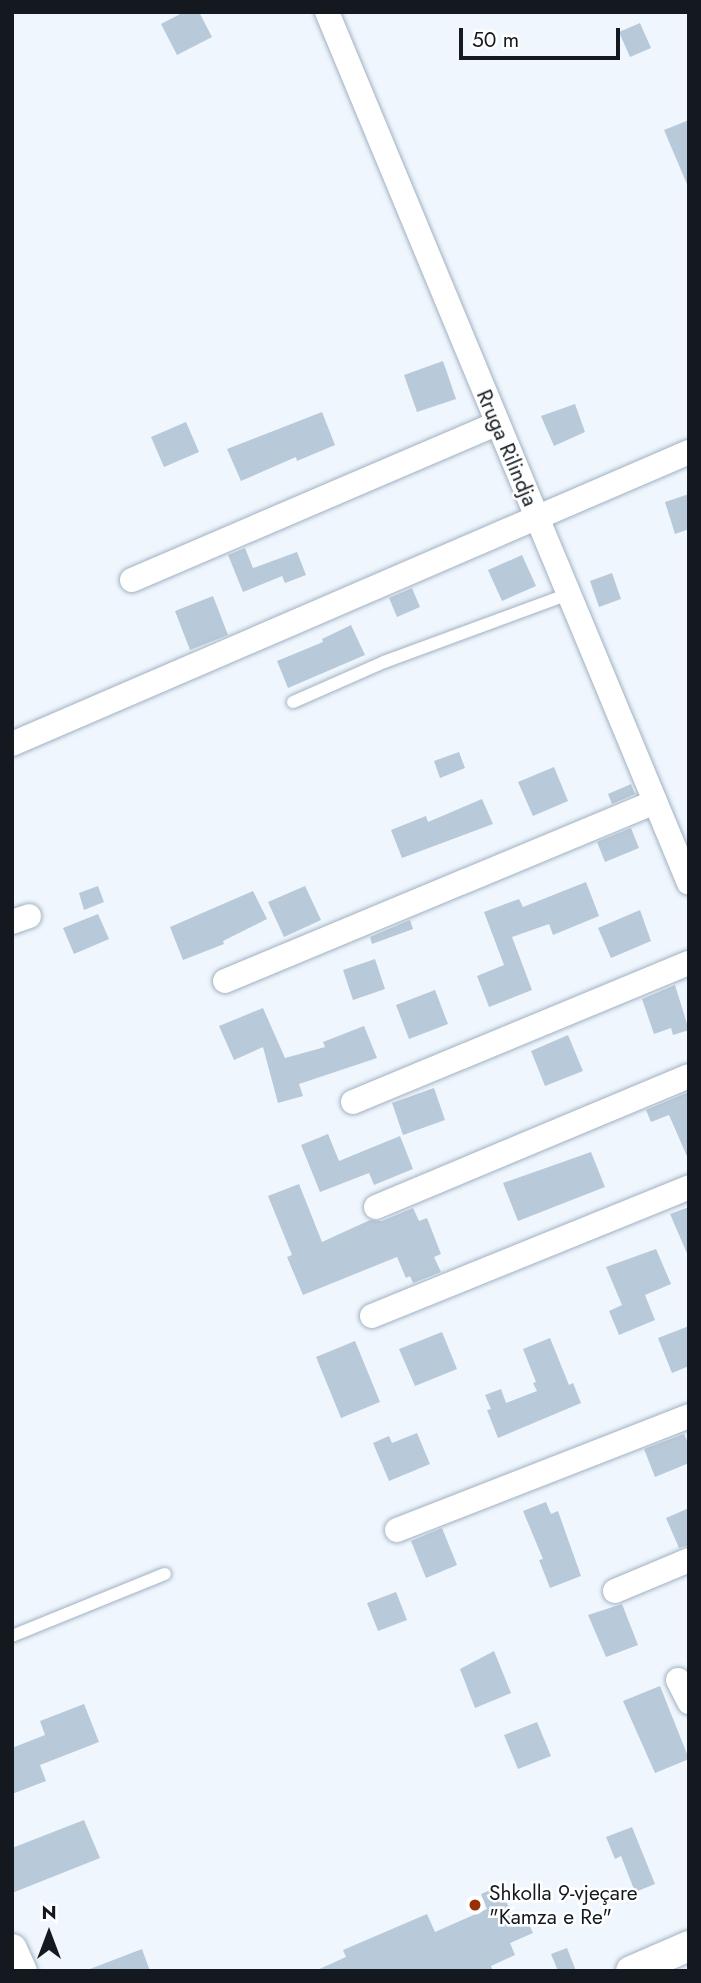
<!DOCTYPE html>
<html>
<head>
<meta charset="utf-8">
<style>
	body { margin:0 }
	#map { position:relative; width:701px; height:1983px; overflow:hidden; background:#eff6fd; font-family:Jost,sans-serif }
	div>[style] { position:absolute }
	.building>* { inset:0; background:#b8c9d9 }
	.roads { filter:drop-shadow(0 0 2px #a1b1c1) drop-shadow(0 0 2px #a1b1c1) }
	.service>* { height:12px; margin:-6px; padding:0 6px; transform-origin:6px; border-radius:6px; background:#fff }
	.minor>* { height:24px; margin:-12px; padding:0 12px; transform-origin:12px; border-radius:12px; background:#fff }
	.tertiary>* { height:30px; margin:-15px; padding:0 15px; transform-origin:15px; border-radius:15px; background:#fff }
	.dots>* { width:19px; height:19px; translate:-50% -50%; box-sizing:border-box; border:4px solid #fff; border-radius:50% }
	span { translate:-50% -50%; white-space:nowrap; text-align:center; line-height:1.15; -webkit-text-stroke:5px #fff; paint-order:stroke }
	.street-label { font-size:21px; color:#13191f }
	.poi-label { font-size:21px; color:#13191f }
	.left { translate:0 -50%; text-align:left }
	.frame { position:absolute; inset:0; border:14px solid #13191f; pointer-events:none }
	.north { position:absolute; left:14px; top:1899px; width:70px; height:70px; -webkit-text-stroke:5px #fff; paint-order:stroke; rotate:0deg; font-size:19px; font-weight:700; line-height:28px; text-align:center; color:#13191f }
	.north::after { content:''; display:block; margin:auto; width:24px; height:32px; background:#13191f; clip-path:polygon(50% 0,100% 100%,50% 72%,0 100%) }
	.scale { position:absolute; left:459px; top:28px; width:161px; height:32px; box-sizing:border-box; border:4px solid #13191f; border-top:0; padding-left:9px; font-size:21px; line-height:24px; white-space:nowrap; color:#13191f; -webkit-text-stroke:5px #fff; paint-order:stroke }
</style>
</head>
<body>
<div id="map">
	<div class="building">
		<div style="clip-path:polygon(184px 12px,199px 12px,212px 37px,177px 55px,161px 24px)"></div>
		<div style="clip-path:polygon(640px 23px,651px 48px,630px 57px,619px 32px)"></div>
		<div style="clip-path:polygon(689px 120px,689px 189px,664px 130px)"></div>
		<div style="clip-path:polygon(443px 361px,456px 399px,417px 412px,404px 375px)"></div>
		<div style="clip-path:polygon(575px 404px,585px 432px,554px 446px,541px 416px)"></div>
		<div style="clip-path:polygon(322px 412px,335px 445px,297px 461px,296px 457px,241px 481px,227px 449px)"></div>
		<div style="clip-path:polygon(186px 422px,199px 452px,164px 467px,151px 437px)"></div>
		<div style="clip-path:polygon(689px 494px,689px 529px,675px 534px,665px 502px)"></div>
		<div style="clip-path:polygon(245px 548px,253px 568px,297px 552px,306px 575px,285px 583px,282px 576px,243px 592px,228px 555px)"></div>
		<div style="clip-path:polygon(522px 555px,536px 586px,502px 601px,488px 570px)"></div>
		<div style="clip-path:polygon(612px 573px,621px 599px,599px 607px,590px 581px)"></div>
		<div style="clip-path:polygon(412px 588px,420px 607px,397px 617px,389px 598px)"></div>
		<div style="clip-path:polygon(213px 596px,228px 635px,190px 650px,175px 611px)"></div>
		<div style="clip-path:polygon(351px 625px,365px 655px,288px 688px,277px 661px,323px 642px,322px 639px)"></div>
		<div style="clip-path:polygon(459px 752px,465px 768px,440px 778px,434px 761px)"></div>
		<div style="clip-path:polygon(554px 767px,568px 801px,533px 816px,518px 782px)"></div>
		<div style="clip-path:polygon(631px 784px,635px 794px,612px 804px,608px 794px)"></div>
		<div style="clip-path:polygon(482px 799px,493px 824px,402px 858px,391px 830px,426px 816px,428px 822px)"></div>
		<div style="clip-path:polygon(631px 828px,639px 848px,605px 862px,597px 842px)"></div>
		<div style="clip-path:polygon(586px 882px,599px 916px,553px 935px,549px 924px,512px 937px,532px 990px,489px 1007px,477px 976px,504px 965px,484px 912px,519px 899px,523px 907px)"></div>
		<div style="clip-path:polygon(98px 886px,104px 902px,84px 910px,79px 893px)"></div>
		<div style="clip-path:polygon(305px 886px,321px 920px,284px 937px,268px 902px)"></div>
		<div style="clip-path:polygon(253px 891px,267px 919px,223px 941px,224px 944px,183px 960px,170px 927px)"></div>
		<div style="clip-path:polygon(640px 910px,651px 941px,611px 958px,598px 928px)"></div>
		<div style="clip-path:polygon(98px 914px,109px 939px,74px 954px,63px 928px)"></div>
		<div style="clip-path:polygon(410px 920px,413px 929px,372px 944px,370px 937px)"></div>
		<div style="clip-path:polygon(375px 959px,385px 989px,353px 1000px,343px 970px)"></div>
		<div style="clip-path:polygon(675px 985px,689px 1030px,673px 1035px,671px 1028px,654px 1034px,642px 999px)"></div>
		<div style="clip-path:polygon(435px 990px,448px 1024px,409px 1039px,396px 1005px)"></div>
		<div style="clip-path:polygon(263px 1008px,285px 1058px,325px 1047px,323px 1042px,364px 1026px,377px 1058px,299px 1084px,303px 1096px,278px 1103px,263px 1047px,234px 1060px,219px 1026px)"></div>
		<div style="clip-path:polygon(568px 1035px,583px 1071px,545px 1086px,531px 1051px)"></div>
		<div style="clip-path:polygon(434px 1088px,445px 1120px,403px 1135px,392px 1103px)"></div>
		<div style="clip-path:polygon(689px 1092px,689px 1161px,669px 1115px,651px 1122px,646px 1110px)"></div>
		<div style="clip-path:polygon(328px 1134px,339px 1161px,400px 1136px,413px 1169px,374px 1185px,369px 1173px,320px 1192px,301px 1145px)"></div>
		<div style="clip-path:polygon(591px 1152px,605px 1187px,518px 1221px,503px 1183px)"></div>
		<div style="clip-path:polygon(299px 1184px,322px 1242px,370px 1220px,382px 1221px,413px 1208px,419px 1221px,427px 1218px,441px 1254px,434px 1257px,441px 1272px,413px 1283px,410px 1276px,406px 1278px,397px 1257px,303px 1295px,287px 1257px,292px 1255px,268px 1196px)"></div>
		<div style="clip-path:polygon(689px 1207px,689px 1258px,670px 1214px)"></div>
		<div style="clip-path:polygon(656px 1249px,671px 1284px,645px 1295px,655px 1320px,619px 1335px,609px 1311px,622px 1305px,606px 1267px)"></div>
		<div style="clip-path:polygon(689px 1326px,689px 1366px,672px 1373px,658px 1338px)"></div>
		<div style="clip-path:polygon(442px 1332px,457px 1369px,415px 1386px,399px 1349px)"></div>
		<div style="clip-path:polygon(550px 1338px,569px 1385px,573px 1383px,581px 1403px,498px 1438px,487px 1410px,491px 1409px,485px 1395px,501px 1389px,506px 1403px,537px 1391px,533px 1383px,536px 1382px,523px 1349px)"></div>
		<div style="clip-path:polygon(355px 1341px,380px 1402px,341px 1418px,316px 1357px)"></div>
		<div style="clip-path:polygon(417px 1433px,430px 1464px,389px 1481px,373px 1443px,389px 1436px,392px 1443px)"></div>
		<div style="clip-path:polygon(684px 1434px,689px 1445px,689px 1463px,655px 1477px,644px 1449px)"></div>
		<div style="clip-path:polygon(546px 1502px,551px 1514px,558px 1511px,581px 1576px,550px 1588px,539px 1560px,543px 1559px,523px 1511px)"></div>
		<div style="clip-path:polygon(689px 1508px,689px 1545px,679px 1548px,666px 1518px)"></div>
		<div style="clip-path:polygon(442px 1528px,457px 1565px,426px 1578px,411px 1541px)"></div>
		<div style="clip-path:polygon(396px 1592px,407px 1620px,378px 1631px,367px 1603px)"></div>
		<div style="clip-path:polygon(622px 1604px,638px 1645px,606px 1657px,588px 1615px)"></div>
		<div style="clip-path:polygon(494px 1651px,511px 1693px,475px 1708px,460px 1669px)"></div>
		<div style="clip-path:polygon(660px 1686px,689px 1759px,655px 1773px,623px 1701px)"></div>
		<div style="clip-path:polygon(84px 1704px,99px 1742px,40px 1765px,46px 1781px,12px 1794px,12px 1748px,45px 1735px,40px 1721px)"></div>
		<div style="clip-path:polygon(537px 1722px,551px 1756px,518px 1769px,504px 1735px)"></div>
		<div style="clip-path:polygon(84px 1820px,100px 1858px,12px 1893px,12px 1848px)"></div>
		<div style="clip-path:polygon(632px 1827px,655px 1884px,635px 1892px,621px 1856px,615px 1859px,606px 1837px)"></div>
		<div style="clip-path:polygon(500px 1886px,514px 1920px,525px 1915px,533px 1933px,510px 1943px,515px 1955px,491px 1966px,493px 1971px,315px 1971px,346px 1957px,343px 1950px,427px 1914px,435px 1932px,487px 1909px,481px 1894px)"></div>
		<div style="clip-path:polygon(567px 1948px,576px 1971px,558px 1971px,551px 1954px)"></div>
		<div style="clip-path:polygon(142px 1949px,150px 1971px,90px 1971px,90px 1969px)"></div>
	</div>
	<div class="roads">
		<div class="service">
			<div style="left:293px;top:702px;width:99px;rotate:-23.7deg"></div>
			<div style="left:384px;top:662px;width:197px;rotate:-20.2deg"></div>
			<div style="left:12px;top:1636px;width:165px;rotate:-22.1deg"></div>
		</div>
		<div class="minor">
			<div style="left:327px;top:12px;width:943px;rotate:67.43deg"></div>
			<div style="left:132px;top:580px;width:396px;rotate:-23.2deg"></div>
			<div style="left:12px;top:744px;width:737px;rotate:-23.33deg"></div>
			<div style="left:12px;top:922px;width:18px;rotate:-19deg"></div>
			<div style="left:225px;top:981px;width:466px;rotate:-22.6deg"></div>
			<div style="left:353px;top:1102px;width:364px;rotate:-22.5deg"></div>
			<div style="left:376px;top:1207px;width:339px;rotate:-22.7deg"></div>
			<div style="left:372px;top:1316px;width:342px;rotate:-22.1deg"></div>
			<div style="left:397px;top:1530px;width:313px;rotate:-21.3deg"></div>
			<div style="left:615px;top:1591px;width:80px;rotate:-22.7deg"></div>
			<div style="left:678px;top:1680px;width:25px;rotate:63deg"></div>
		</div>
		<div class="tertiary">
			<div style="left:12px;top:1949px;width:24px;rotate:66deg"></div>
			<div style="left:631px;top:1971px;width:63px;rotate:-23.3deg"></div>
		</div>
	</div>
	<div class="dots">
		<div style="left:475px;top:1905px;background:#963104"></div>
	</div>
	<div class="street-label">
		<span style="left:507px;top:448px;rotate:67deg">Rruga Rilindja</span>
	</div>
	<div class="poi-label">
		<span class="left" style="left:489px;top:1905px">Shkolla 9-vjeçare<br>"Kamza e Re"</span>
	</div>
	<div class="frame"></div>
	<div class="north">N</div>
	<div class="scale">50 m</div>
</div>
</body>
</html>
